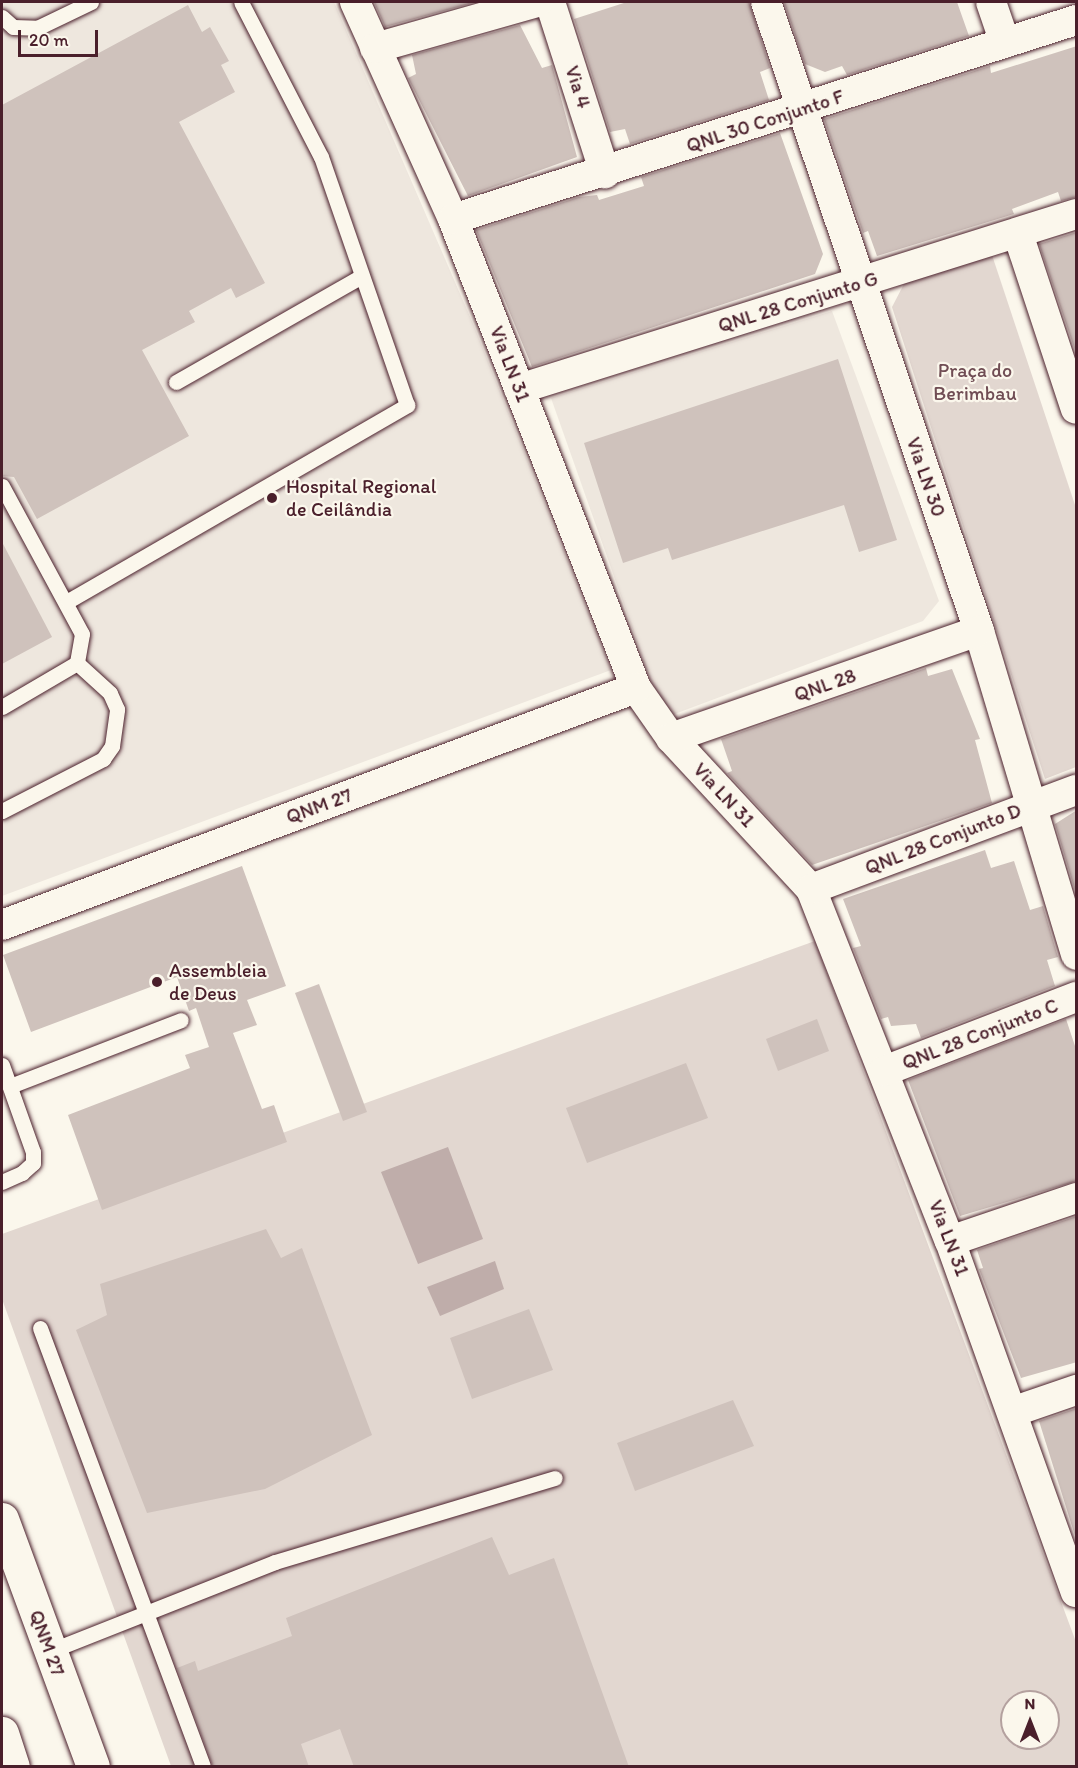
<!DOCTYPE html>
<html>
<head>
<meta charset="utf-8">
<style>
	body { margin:0 }
	#map { position:relative; width:1078px; height:1768px; overflow:hidden; background:#fbf7ec; font-family:Itim,sans-serif }
	div>[style] { position:absolute }
	.built>* { inset:0; background:#eee7de }
	.green>* { inset:0; background:#e2d7d0 }
	.water>* { inset:0; background:#bfadaa }
	.building>* { inset:0; background:#cfc2bc }
	.roads { filter:drop-shadow(0 0 2px #4a1f2b) drop-shadow(0 0 2px #4a1f2b) }
	.lane>* { height:15px; margin:-7.5px; padding:0 7.5px; transform-origin:7.5px; border-radius:7.5px; background:#fbf7ec }
	.street>* { height:30px; margin:-15px; padding:0 15px; transform-origin:15px; border-radius:15px; background:#fbf7ec }
	.secondary>* { height:33px; margin:-16.5px; padding:0 16.5px; transform-origin:16.5px; border-radius:16.5px; background:#fbf7ec }
	.dots>* { width:16px; height:16px; translate:-50% -50%; box-sizing:border-box; border:3px solid #fbf7ec; border-radius:50% }
	span { translate:-50% -50%; white-space:nowrap; text-align:center; line-height:1.15; -webkit-text-stroke:4.5px #fbf7ec; paint-order:stroke }
	.street-label { font-size:20px; color:#4a1f2b }
	.park-label { font-size:20px; color:#704d54 }
	.poi-label { font-size:20px; color:#4a1f2b }
	.left { translate:0 -50%; text-align:left }
	.frame { position:absolute; inset:0; border:3px solid #4a1f2b; pointer-events:none }
	.north { position:absolute; left:1000px; top:1690px; width:60px; height:60px; box-sizing:border-box; background:#fbf7ec; border:2px solid #b4a19f; border-radius:50%; rotate:0deg; font-size:16px; font-weight:700; line-height:24px; text-align:center; color:#4a1f2b }
	.north::after { content:''; display:block; margin:auto; width:21px; height:27px; background:#4a1f2b; clip-path:polygon(50% 0,100% 100%,50% 72%,0 100%) }
	.scale { position:absolute; left:18px; top:30px; width:80px; height:27px; box-sizing:border-box; border:3px solid #4a1f2b; border-top:0; padding-left:8px; font-size:18px; line-height:21px; white-space:nowrap; color:#4a1f2b; -webkit-text-stroke:4px #fbf7ec; paint-order:stroke }
</style>
</head>
<body>
<div id="map">
	<div class="built">
		<div style="clip-path:polygon(2px 2px,334px 2px,474px 326px,611px 670px,2px 896px)"></div>
		<div style="clip-path:polygon(832px 311px,939px 601px,923px 621px,664px 718px,551px 398px)"></div>
	</div>
	<div class="green">
		<div style="clip-path:polygon(991px 252px,1076px 508px,1076px 767px,1045px 779px,892px 307px,905px 282px)"></div>
		<div style="clip-path:polygon(evenodd,815px 941px,1076px 1642px,1076px 1766px,171px 1766px,2px 1299px,2px 1234px,815px 941px,1012px 1702px,1048px 1702px,1048px 1738px,1012px 1738px,1012px 1702px)"></div>
	</div>
	<div class="water">
		<div style="clip-path:polygon(448px 1147px,483px 1239px,418px 1264px,381px 1172px)"></div>
		<div style="clip-path:polygon(495px 1261px,504px 1289px,440px 1316px,427px 1287px)"></div>
	</div>
	<div class="building">
		<div style="clip-path:polygon(374px 2px,476px 2px,385px 27px)"></div>
		<div style="clip-path:polygon(627px 2px,749px 2px,770px 68px,760px 72px,769px 100px,630px 144px,625px 129px,610px 132px,574px 19px)"></div>
		<div style="clip-path:polygon(784px 2px,957px 2px,969px 36px,847px 75px,842px 66px,825px 72px,805px 64px)"></div>
		<div style="clip-path:polygon(188px 5px,202px 32px,210px 27px,229px 61px,221px 65px,235px 92px,179px 122px,265px 283px,236px 298px,231px 288px,189px 311px,195px 322px,142px 350px,189px 436px,37px 519px,14px 477px,2px 476px,2px 105px)"></div>
		<div style="clip-path:polygon(520px 25px,542px 68px,552px 65px,577px 157px,468px 196px,408px 78px,416px 74px,412px 55px)"></div>
		<div style="clip-path:polygon(1077px 46px,1077px 197px,1061px 201px,1058px 192px,1012px 209px,1014px 214px,877px 256px,868px 231px,863px 233px,824px 119px,990px 66px,991px 73px)"></div>
		<div style="clip-path:polygon(780px 133px,823px 254px,815px 274px,532px 367px,476px 230px,579px 197px,597px 195px,599px 200px,644px 186px,641px 177px)"></div>
		<div style="clip-path:polygon(1077px 232px,1077px 356px,1039px 244px)"></div>
		<div style="clip-path:polygon(838px 359px,897px 540px,859px 552px,844px 505px,672px 560px,668px 548px,623px 563px,584px 443px)"></div>
		<div style="clip-path:polygon(2px 542px,52px 637px,2px 664px)"></div>
		<div style="clip-path:polygon(926px 668px,928px 676px,952px 669px,980px 739px,975px 740px,992px 803px,812px 865px,727px 773px,732px 771px,721px 739px)"></div>
		<div style="clip-path:polygon(1077px 810px,1077px 897px,1055px 824px)"></div>
		<div style="clip-path:polygon(985px 850px,991px 868px,1014px 861px,1030px 910px,1043px 906px,1058px 957px,1047px 960px,1055px 986px,921px 1038px,916px 1024px,891px 1026px,888px 1017px,881px 1019px,853px 948px,861px 946px,843px 899px)"></div>
		<div style="clip-path:polygon(242px 866px,286px 986px,247px 1000px,257px 1025px,233px 1033px,262px 1109px,274px 1105px,287px 1142px,102px 1210px,68px 1115px,190px 1068px,185px 1055px,209px 1047px,196px 1008px,189px 1011px,177px 977px,31px 1032px,3px 955px)"></div>
		<div style="clip-path:polygon(319px 984px,367px 1112px,343px 1121px,295px 993px)"></div>
		<div style="clip-path:polygon(817px 1019px,829px 1051px,778px 1071px,766px 1039px)"></div>
		<div style="clip-path:polygon(1066px 1019px,1077px 1052px,1077px 1181px,960px 1216px,908px 1080px)"></div>
		<div style="clip-path:polygon(686px 1063px,708px 1118px,587px 1163px,566px 1108px)"></div>
		<div style="clip-path:polygon(1077px 1216px,1077px 1362px,1021px 1378px,979px 1269px,983px 1268px,977px 1250px)"></div>
		<div style="clip-path:polygon(266px 1229px,281px 1258px,302px 1248px,372px 1435px,265px 1489px,147px 1513px,76px 1330px,107px 1315px,100px 1284px)"></div>
		<div style="clip-path:polygon(529px 1309px,553px 1370px,472px 1399px,450px 1338px)"></div>
		<div style="clip-path:polygon(733px 1400px,754px 1446px,635px 1491px,617px 1443px)"></div>
		<div style="clip-path:polygon(1077px 1408px,1077px 1542px,1039px 1421px)"></div>
		<div style="clip-path:polygon(492px 1537px,509px 1575px,554px 1558px,629px 1767px,354px 1767px,340px 1729px,301px 1744px,309px 1767px,213px 1767px,177px 1668px,195px 1661px,198px 1671px,292px 1636px,286px 1618px)"></div>
	</div>
	<div class="roads">
		<div class="lane">
			<div style="left:2px;top:17px;width:15px;rotate:42deg"></div>
			<div style="left:13px;top:27px;width:24px;rotate:2deg"></div>
			<div style="left:37px;top:28px;width:60px;rotate:-25.7deg"></div>
			<div style="left:176px;top:382px;width:212px;rotate:-29.7deg"></div>
			<div style="left:2px;top:486px;width:168px;rotate:61.6deg"></div>
			<div style="left:82px;top:634px;width:29px;rotate:100deg"></div>
			<div style="left:77px;top:663px;width:87px;rotate:149.6deg"></div>
			<div style="left:68px;top:601px;width:392px;rotate:-30deg"></div>
			<div style="left:407px;top:405px;width:262px;rotate:-109.1deg"></div>
			<div style="left:321px;top:157px;width:174px;rotate:-117.3deg"></div>
			<div style="left:2px;top:811px;width:114px;rotate:-27.2deg"></div>
			<div style="left:103px;top:759px;width:16px;rotate:-55deg"></div>
			<div style="left:112px;top:746px;width:37px;rotate:-82deg"></div>
			<div style="left:117px;top:709px;width:17px;rotate:-114deg"></div>
			<div style="left:110px;top:693px;width:45px;rotate:-137.7deg"></div>
			<div style="left:2px;top:1065px;width:92px;rotate:70.4deg"></div>
			<div style="left:33px;top:1152px;width:11px;rotate:90deg"></div>
			<div style="left:33px;top:1163px;width:15px;rotate:138deg"></div>
			<div style="left:22px;top:1173px;width:22px;rotate:156deg"></div>
			<div style="left:10px;top:1086px;width:183px;rotate:-21.1deg"></div>
			<div style="left:40px;top:1328px;width:467px;rotate:69.6deg"></div>
			<div style="left:50px;top:1651px;width:242px;rotate:-21.6deg"></div>
			<div style="left:275px;top:1562px;width:292px;rotate:-16.7deg"></div>
		</div>
		<div class="street">
			<div style="left:355px;top:2px;width:238px;rotate:65.7deg"></div>
			<div style="left:453px;top:219px;width:503px;rotate:68.68deg"></div>
			<div style="left:636px;top:688px;width:61px;rotate:55deg"></div>
			<div style="left:671px;top:738px;width:206px;rotate:47.2deg"></div>
			<div style="left:811px;top:889px;width:378px;rotate:68.5deg"></div>
			<div style="left:950px;top:1241px;width:373px;rotate:70.3deg"></div>
			<div style="left:550px;top:2px;width:180px;rotate:72.2deg"></div>
			<div style="left:766px;top:2px;width:664px;rotate:71.29deg"></div>
			<div style="left:979px;top:631px;width:338px;rotate:73.3deg"></div>
			<div style="left:991px;top:2px;width:43px;rotate:71.1deg"></div>
			<div style="left:375px;top:48px;width:169px;rotate:-15.8deg"></div>
			<div style="left:453px;top:219px;width:654px;rotate:-17.71deg"></div>
			<div style="left:1018px;top:234px;width:184px;rotate:71.7deg"></div>
			<div style="left:519px;top:389px;width:584px;rotate:-17.44deg"></div>
			<div style="left:671px;top:738px;width:326px;rotate:-19.2deg"></div>
			<div style="left:811px;top:889px;width:283px;rotate:-20.5deg"></div>
			<div style="left:2px;top:925px;width:677px;rotate:-20.5deg"></div>
			<div style="left:884px;top:1071px;width:206px;rotate:-21.1deg"></div>
			<div style="left:950px;top:1241px;width:133px;rotate:-18.8deg"></div>
			<div style="left:1012px;top:1412px;width:68px;rotate:-19deg"></div>
		</div>
		<div class="secondary">
			<div style="left:2px;top:1519px;width:263px;rotate:69.8deg"></div>
			<div style="left:2px;top:1733px;width:35px;rotate:72deg"></div>
		</div>
	</div>
	<div class="dots">
		<div style="left:272px;top:498px;background:#4a1f2b"></div>
		<div style="left:157px;top:982px;background:#4a1f2b"></div>
	</div>
	<div class="street-label">
		<span style="left:578px;top:87px;rotate:72deg">Via 4</span>
		<span style="left:765px;top:121px;rotate:-18deg">QNL 30 Conjunto F</span>
		<span style="left:798px;top:302px;rotate:-17deg">QNL 28 Conjunto G</span>
		<span style="left:510px;top:364px;rotate:69deg">Via LN 31</span>
		<span style="left:926px;top:477px;rotate:71deg">Via LN 30</span>
		<span style="left:825px;top:685px;rotate:-19deg">QNL 28</span>
		<span style="left:724px;top:795px;rotate:47deg">Via LN 31</span>
		<span style="left:319px;top:806px;rotate:-20deg">QNM 27</span>
		<span style="left:943px;top:839px;rotate:-21deg">QNL 28 Conjunto D</span>
		<span style="left:980px;top:1034px;rotate:-21deg">QNL 28 Conjunto C</span>
		<span style="left:949px;top:1238px;rotate:69deg">Via LN 31</span>
		<span style="left:47px;top:1643px;rotate:70deg">QNM 27</span>
	</div>
	<div class="park-label">
		<span style="left:975px;top:382px">Praça do<br>Berimbau</span>
	</div>
	<div class="poi-label">
		<span class="left" style="left:286px;top:498px">Hospital Regional<br>de Ceilândia</span>
		<span class="left" style="left:169px;top:982px">Assembleia<br>de Deus</span>
	</div>
	<div class="frame"></div>
	<div class="north">N</div>
	<div class="scale">20 m</div>
</div>
</body>
</html>
